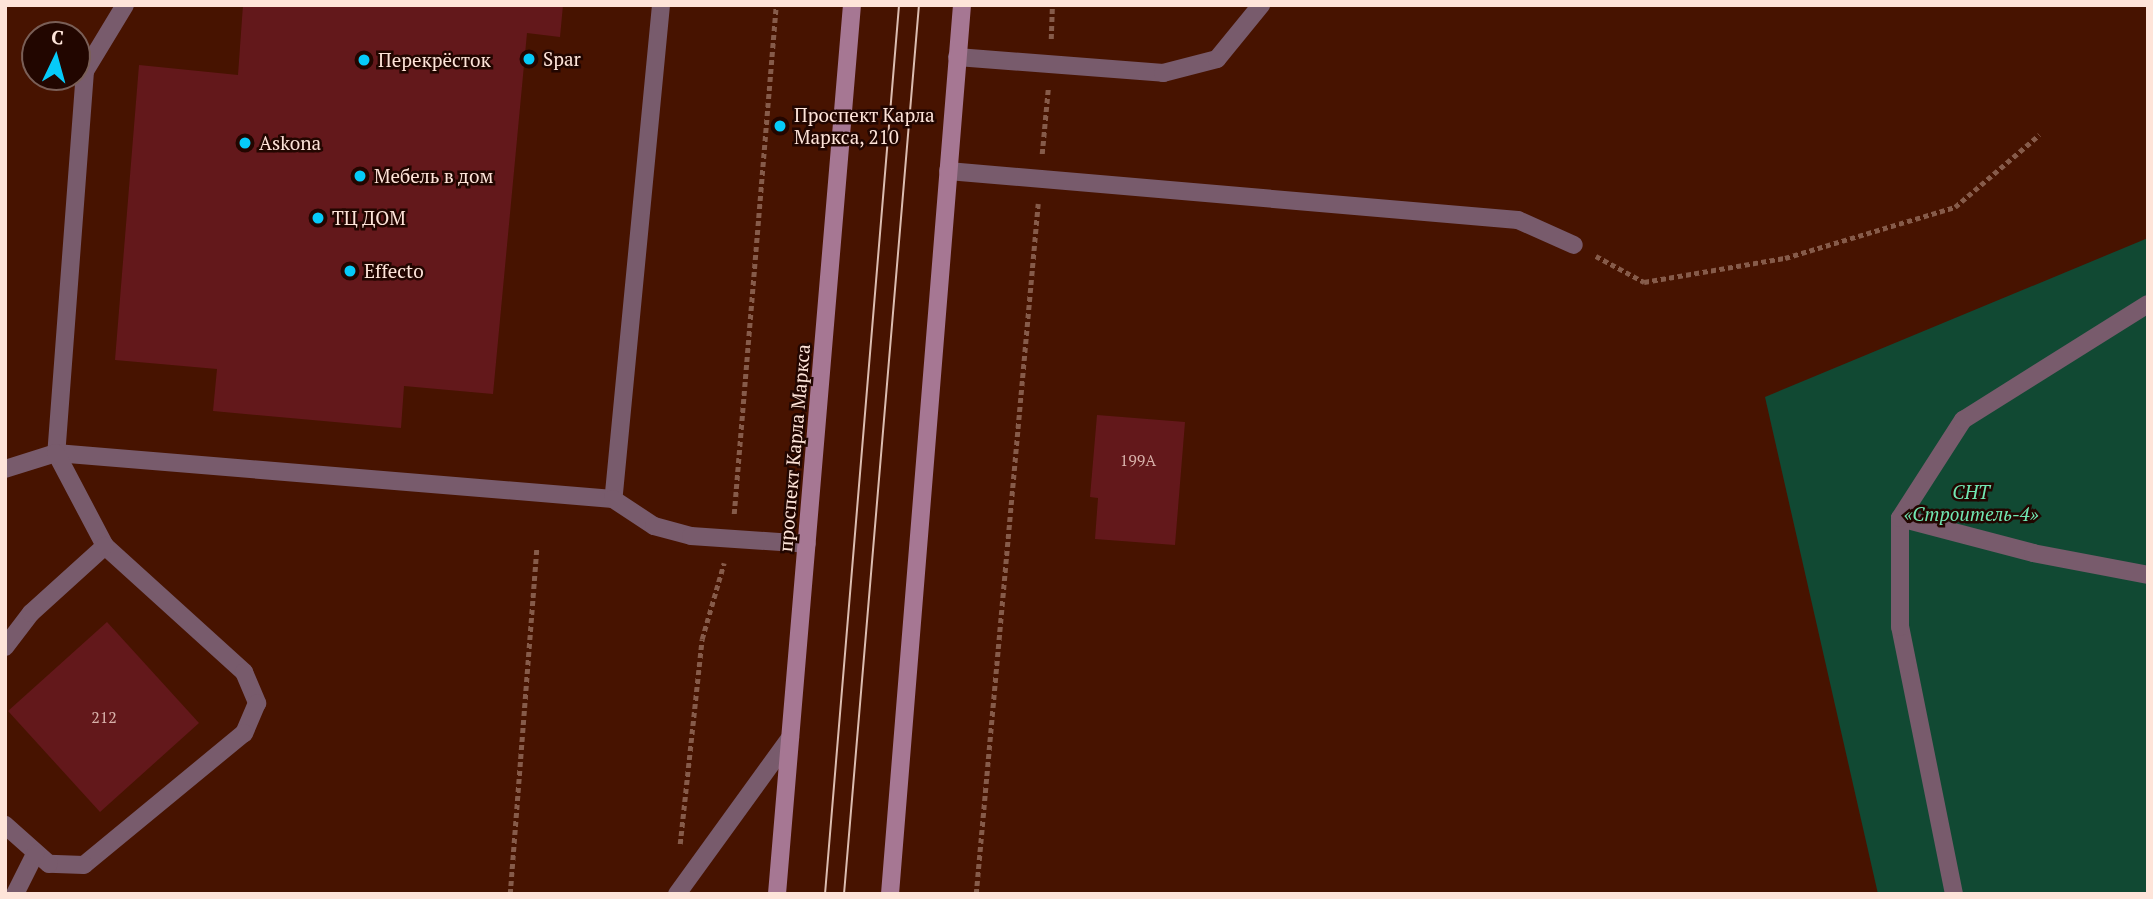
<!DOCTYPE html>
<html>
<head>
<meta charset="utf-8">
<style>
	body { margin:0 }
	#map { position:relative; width:2153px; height:899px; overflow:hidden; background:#471300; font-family:"PT Serif",serif }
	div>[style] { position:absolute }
	.green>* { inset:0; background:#114933 }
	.building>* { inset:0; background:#63181b }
	.path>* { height:4.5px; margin-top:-2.25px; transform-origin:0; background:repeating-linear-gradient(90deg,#865b4a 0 5px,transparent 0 8.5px) }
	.service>* { height:18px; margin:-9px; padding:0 9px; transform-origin:9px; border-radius:9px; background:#785b6c }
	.secondary>* { height:18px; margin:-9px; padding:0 9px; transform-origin:9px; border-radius:9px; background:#a67793 }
	.tram>* { height:2px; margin:-1px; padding:0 1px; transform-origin:1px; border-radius:1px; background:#dcbdb0 }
	.dots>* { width:19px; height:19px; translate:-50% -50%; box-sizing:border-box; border:4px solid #220600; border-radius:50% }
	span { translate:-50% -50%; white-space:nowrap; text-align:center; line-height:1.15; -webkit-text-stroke:5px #220600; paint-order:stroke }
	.number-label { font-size:16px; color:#d7b1aa }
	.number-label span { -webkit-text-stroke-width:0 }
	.poi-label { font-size:19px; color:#fee4d9 }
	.left { translate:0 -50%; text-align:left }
	.street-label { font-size:19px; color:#fee4d9 }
	.park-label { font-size:19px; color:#71e8b3; font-style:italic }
	.frame { position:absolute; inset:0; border:7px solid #fee4d9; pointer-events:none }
	.north { position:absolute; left:21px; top:21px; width:70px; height:70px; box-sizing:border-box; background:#220600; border:2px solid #7a5f57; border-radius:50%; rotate:5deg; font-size:19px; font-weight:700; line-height:28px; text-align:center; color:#fee4d9 }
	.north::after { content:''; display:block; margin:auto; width:24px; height:32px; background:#06cbf9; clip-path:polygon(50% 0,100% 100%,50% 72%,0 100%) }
</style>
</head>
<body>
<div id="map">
	<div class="green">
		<div style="clip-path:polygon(2148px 238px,2148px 894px,1878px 894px,1765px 397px)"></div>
	</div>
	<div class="building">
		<div style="clip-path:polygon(243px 5px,563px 5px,560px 37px,527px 33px,493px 394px,404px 386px,401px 428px,213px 411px,217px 369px,115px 360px,139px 65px,238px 75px)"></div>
		<div style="clip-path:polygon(1097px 415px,1185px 422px,1175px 545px,1095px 539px,1098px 498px,1090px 497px)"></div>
		<div style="clip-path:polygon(107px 622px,199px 723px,100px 812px,8px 711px)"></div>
	</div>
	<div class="path">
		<div style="left:1051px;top:39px;width:34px;rotate:-88deg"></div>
		<div style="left:1042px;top:154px;width:65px;rotate:-84.7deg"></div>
		<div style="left:1596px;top:256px;width:55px;rotate:28.4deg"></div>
		<div style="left:1644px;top:282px;width:143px;rotate:-9.7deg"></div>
		<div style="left:1785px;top:258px;width:177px;rotate:-16.7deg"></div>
		<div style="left:1955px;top:207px;width:111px;rotate:-40.6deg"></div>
		<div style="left:734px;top:514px;width:511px;rotate:-85.28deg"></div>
		<div style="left:680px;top:844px;width:206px;rotate:-83.9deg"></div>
		<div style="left:702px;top:639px;width:79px;rotate:-73.9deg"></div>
		<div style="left:510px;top:894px;width:348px;rotate:-85.6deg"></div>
		<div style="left:976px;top:894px;width:693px;rotate:-84.87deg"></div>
	</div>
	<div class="service">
		<div style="left:125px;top:5px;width:77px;rotate:121.2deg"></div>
		<div style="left:85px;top:71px;width:383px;rotate:94.3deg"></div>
		<div style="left:56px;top:453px;width:559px;rotate:4.72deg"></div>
		<div style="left:661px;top:5px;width:496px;rotate:95.5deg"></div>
		<div style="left:613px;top:499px;width:49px;rotate:33.4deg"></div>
		<div style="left:654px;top:526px;width:38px;rotate:15deg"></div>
		<div style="left:691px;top:536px;width:116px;rotate:3.9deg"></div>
		<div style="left:957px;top:57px;width:207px;rotate:4.4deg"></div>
		<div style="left:1163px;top:73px;width:56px;rotate:-14.5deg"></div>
		<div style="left:1217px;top:59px;width:70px;rotate:-50.8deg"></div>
		<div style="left:948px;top:171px;width:572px;rotate:4.91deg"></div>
		<div style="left:1518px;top:220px;width:61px;rotate:24.1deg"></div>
		<div style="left:5px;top:469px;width:53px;rotate:-17.4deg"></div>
		<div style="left:56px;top:453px;width:105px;rotate:62.2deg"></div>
		<div style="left:105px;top:546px;width:188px;rotate:42.2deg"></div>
		<div style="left:244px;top:672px;width:34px;rotate:67deg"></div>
		<div style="left:257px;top:703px;width:33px;rotate:113deg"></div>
		<div style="left:244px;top:733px;width:207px;rotate:140.5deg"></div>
		<div style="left:84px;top:865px;width:35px;rotate:-178deg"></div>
		<div style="left:49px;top:864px;width:59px;rotate:-138.4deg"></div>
		<div style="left:1900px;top:518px;width:138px;rotate:14.7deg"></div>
		<div style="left:2033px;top:553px;width:117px;rotate:10.8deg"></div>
		<div style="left:5px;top:647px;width:43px;rotate:-52.6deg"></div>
		<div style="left:31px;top:613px;width:100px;rotate:-42.2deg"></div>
		<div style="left:15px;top:894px;width:45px;rotate:-63.4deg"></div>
		<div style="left:677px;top:894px;width:193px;rotate:-54.1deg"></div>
		<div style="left:1954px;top:894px;width:272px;rotate:-101.4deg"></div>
		<div style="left:1900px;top:627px;width:109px;rotate:-90deg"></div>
		<div style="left:1900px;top:518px;width:117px;rotate:-57.3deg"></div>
		<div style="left:1963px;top:420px;width:218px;rotate:-32.1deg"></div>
	</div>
	<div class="secondary">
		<div style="left:777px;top:894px;width:892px;rotate:-85.18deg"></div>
		<div style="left:890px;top:894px;width:892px;rotate:-85.37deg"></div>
	</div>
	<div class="tram">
		<div style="left:825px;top:894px;width:892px;rotate:-85.24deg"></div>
		<div style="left:844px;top:894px;width:892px;rotate:-85.18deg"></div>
	</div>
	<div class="dots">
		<div style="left:529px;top:59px;background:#06cbf9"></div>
		<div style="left:364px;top:60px;background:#06cbf9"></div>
		<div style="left:780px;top:126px;background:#06cbf9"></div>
		<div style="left:245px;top:143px;background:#06cbf9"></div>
		<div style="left:360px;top:176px;background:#06cbf9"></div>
		<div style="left:318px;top:218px;background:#06cbf9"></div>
		<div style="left:350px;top:271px;background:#06cbf9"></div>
	</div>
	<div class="number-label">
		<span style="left:1138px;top:460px">199А</span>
		<span style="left:104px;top:717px">212</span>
	</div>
	<div class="poi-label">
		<span class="left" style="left:543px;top:59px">Spar</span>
		<span class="left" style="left:378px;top:60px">Перекрёсток</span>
		<span class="left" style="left:794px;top:126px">Проспект Карла<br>Маркса, 210</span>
		<span class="left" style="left:259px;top:143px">Askona</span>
		<span class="left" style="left:374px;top:176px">Мебель в дом</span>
		<span class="left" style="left:332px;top:218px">ТЦ ДОМ</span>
		<span class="left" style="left:364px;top:271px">Effecto</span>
	</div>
	<div class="street-label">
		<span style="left:794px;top:448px;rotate:-85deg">проспект Карла Маркса</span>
	</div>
	<div class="park-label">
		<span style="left:1971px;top:503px">СНТ<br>«Строитель-4»</span>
	</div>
	<div class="frame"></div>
	<div class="north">С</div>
</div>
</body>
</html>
